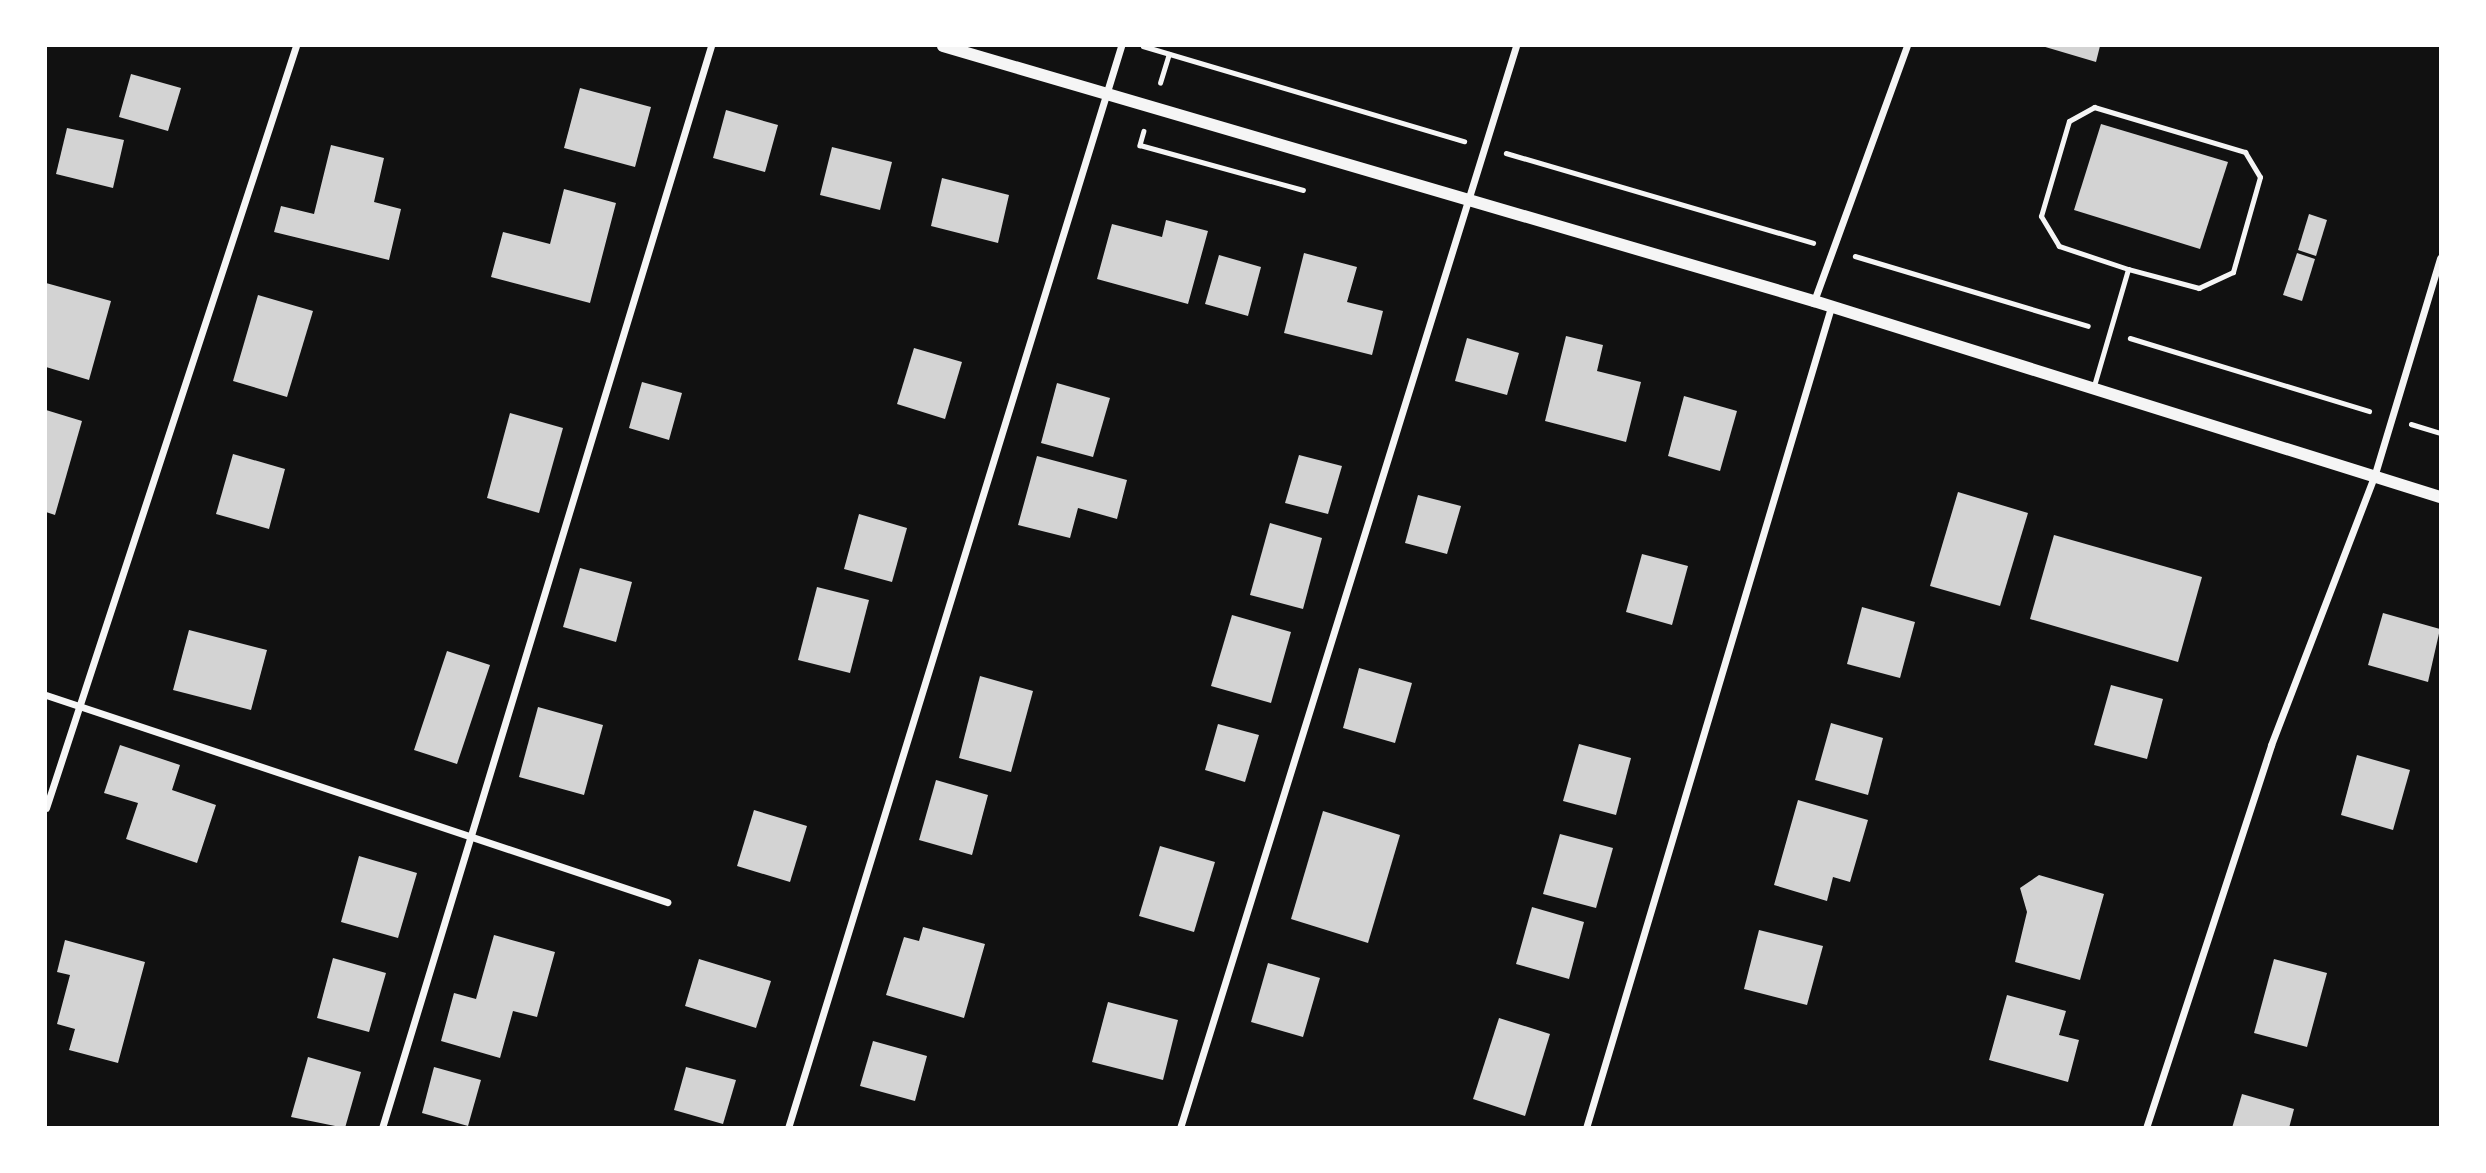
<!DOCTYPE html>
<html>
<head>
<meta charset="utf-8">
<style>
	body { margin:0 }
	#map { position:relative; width:2486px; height:1173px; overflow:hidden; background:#111; font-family:Arial,sans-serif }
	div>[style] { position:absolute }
	.building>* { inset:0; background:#d3d3d3 }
	.path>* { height:4.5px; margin:-2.25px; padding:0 2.25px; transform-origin:2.25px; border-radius:2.25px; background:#f5f5f5 }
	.service>* { height:5px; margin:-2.5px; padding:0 2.5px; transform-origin:2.5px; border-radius:2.5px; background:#f5f5f5 }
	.minor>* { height:7px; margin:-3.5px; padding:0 3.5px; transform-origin:3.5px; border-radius:3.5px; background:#f5f5f5 }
	.tertiary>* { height:12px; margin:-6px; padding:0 6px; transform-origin:6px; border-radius:6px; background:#f5f5f5 }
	span { translate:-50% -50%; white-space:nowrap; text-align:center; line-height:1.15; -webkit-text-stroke:5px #fff; paint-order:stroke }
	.frame { position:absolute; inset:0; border:47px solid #fff; pointer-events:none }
</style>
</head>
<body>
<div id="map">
	<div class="building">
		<div style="clip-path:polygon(2042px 46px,2100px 46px,2096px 62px)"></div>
		<div style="clip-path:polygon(131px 74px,181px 88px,168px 131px,119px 117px)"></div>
		<div style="clip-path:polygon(580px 88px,651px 107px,635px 167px,564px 148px)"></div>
		<div style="clip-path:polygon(726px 110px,778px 125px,765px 172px,713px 158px)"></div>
		<div style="clip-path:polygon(2101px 124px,2228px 162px,2200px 249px,2074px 210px)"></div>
		<div style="clip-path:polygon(67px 128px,124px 140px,113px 188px,56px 174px)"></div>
		<div style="clip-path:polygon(331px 145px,384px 158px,374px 202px,401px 209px,389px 260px,274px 232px,281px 206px,314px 214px)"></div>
		<div style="clip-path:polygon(832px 147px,892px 162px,880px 210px,820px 195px)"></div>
		<div style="clip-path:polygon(942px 178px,1009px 195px,998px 243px,931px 226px)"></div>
		<div style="clip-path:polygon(564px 189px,616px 203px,590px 303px,491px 277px,503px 232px,550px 244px)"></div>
		<div style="clip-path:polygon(2309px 214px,2327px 220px,2316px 256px,2298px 250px)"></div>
		<div style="clip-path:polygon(1166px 220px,1208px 231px,1188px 304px,1097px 279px,1112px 224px,1162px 237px)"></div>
		<div style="clip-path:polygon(1304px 253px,1357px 267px,1347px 302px,1383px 311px,1372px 355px,1284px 333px)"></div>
		<div style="clip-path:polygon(2297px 253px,2315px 259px,2302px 301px,2283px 295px)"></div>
		<div style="clip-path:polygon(1219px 255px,1261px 267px,1248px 316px,1205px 304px)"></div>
		<div style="clip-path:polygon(46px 283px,111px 301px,89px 380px,46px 367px)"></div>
		<div style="clip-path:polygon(258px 295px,313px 311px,287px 397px,233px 381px)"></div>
		<div style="clip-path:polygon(1566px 336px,1603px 345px,1597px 371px,1641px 382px,1626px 442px,1545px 421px)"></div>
		<div style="clip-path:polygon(1467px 338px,1519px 353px,1507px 395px,1455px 381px)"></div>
		<div style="clip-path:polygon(914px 348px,962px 362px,945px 419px,897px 404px)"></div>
		<div style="clip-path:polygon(642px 382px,682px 393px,669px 440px,629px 428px)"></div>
		<div style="clip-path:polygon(1057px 383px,1110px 398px,1093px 457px,1041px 443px)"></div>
		<div style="clip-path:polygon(1684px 396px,1737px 411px,1720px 471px,1668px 456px)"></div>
		<div style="clip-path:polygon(46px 410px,82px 421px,55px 515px,46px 512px)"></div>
		<div style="clip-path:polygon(510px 413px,563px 428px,539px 513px,487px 498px)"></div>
		<div style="clip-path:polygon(233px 454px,285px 469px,269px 529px,216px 514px)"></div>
		<div style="clip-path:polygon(1299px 455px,1342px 466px,1328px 514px,1285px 503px)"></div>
		<div style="clip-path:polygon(1037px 456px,1127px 480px,1117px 519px,1078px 508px,1070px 538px,1018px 525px)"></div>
		<div style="clip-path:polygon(1958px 492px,2028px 513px,2000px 606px,1930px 586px)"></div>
		<div style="clip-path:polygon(1418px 495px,1461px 506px,1447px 554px,1405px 543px)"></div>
		<div style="clip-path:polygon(859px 514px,907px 528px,892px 582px,844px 569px)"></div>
		<div style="clip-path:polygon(1270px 523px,1322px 538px,1303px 609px,1250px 595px)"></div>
		<div style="clip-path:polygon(2054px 535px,2202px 577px,2178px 662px,2030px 619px)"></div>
		<div style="clip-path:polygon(1642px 554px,1688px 566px,1672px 625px,1626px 612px)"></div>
		<div style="clip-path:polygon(580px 568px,632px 582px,616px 642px,563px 627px)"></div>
		<div style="clip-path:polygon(817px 587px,869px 600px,850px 673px,798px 660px)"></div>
		<div style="clip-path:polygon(1862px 607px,1915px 622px,1900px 678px,1847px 664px)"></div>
		<div style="clip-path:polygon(2383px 613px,2440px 629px,2428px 682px,2368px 665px)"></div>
		<div style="clip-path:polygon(1232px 615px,1291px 632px,1271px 703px,1211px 686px)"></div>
		<div style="clip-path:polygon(189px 630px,267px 650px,251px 710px,173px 690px)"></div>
		<div style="clip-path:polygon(447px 651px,490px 665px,457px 764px,414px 750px)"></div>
		<div style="clip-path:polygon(1359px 668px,1412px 683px,1395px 743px,1343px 728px)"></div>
		<div style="clip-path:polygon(980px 676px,1033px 691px,1011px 772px,959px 758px)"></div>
		<div style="clip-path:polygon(2111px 685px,2163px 699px,2147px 759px,2094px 745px)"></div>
		<div style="clip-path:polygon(538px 707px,603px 725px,584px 795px,519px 777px)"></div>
		<div style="clip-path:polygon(1831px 723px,1883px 738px,1868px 795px,1815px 780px)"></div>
		<div style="clip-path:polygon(1218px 724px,1259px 735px,1245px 782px,1205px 770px)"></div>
		<div style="clip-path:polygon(1579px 744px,1631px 758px,1616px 815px,1563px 801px)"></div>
		<div style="clip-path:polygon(120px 745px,180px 765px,172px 790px,216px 805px,197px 863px,126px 839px,138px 803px,104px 793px)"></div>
		<div style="clip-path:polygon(2357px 755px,2410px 770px,2393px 830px,2341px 815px)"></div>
		<div style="clip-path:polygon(936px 780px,988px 795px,972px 855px,919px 840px)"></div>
		<div style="clip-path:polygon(1798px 800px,1868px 820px,1850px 882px,1833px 877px,1827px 901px,1774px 885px)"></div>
		<div style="clip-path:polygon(754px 810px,807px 826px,790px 882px,737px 866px)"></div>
		<div style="clip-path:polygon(1323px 811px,1400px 835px,1368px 943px,1291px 919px)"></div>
		<div style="clip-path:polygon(1560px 834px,1613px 848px,1596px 908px,1543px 894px)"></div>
		<div style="clip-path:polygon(1160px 846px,1215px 862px,1194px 932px,1139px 916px)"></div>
		<div style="clip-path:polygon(359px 856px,417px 873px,398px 938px,341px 922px)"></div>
		<div style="clip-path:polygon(2039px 875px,2104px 894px,2080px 980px,2015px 962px,2027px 912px,2020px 888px)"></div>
		<div style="clip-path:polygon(1532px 907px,1584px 922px,1569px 979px,1516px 964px)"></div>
		<div style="clip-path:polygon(923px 927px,985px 944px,964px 1018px,886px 995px,904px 937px,919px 941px)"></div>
		<div style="clip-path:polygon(1759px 930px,1823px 946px,1807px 1005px,1744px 989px)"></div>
		<div style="clip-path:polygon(494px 935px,555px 952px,537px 1017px,513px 1011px,500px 1058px,441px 1041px,454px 993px,476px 999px)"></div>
		<div style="clip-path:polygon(65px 940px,145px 962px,118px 1063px,69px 1050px,75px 1029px,57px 1024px,70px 975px,57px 972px)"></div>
		<div style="clip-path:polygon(333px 958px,386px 973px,369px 1032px,317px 1018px)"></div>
		<div style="clip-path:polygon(699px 959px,771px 981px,756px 1028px,685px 1006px)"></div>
		<div style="clip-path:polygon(2274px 959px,2327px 973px,2307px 1047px,2254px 1033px)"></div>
		<div style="clip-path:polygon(1268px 963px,1320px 978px,1303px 1037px,1251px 1022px)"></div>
		<div style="clip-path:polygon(2007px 995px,2066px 1011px,2059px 1035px,2079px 1040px,2068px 1082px,1989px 1060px)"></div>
		<div style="clip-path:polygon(1108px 1002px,1178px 1020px,1163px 1080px,1092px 1062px)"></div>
		<div style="clip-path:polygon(1499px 1018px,1550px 1034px,1525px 1116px,1473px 1099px)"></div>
		<div style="clip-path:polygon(873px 1041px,927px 1056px,915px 1101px,860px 1086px)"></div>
		<div style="clip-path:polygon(308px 1057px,361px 1072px,345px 1128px,291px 1117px)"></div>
		<div style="clip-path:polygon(434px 1067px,481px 1080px,468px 1126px,422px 1113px)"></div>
		<div style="clip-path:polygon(686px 1067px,736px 1080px,723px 1124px,674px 1110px)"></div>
		<div style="clip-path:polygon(2242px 1094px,2294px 1109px,2289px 1128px,2232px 1128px)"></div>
	</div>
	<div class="path">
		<div style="left:1143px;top:46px;width:335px;rotate:16.5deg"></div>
		<div style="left:1160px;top:83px;width:30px;rotate:-73deg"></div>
		<div style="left:1144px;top:131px;width:15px;rotate:106deg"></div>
		<div style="left:1140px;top:145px;width:169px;rotate:15.4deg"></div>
		<div style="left:1506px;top:153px;width:320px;rotate:16.3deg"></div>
		<div style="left:1855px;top:256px;width:243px;rotate:16.7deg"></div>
		<div style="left:2130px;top:338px;width:250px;rotate:17deg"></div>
		<div style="left:2411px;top:424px;width:30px;rotate:17deg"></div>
	</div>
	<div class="service">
		<div style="left:2093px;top:389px;width:125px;rotate:-73.7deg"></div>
		<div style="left:2128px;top:269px;width:73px;rotate:-161.6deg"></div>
		<div style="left:2059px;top:246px;width:35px;rotate:-121deg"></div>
		<div style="left:2041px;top:216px;width:99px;rotate:-73.6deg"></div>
		<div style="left:2069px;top:121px;width:29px;rotate:-29deg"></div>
		<div style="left:2094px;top:107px;width:158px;rotate:16.6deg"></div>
		<div style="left:2245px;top:152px;width:29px;rotate:59deg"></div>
		<div style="left:2260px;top:177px;width:99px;rotate:105.9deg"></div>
		<div style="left:2233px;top:272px;width:38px;rotate:155deg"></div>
		<div style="left:2199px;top:288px;width:73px;rotate:-165deg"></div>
	</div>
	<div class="minor">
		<div style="left:1814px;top:301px;width:271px;rotate:-70deg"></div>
		<div style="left:46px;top:695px;width:655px;rotate:18.43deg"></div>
		<div style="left:46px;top:808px;width:802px;rotate:-71.84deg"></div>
		<div style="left:382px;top:1128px;width:1131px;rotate:-73.09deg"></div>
		<div style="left:788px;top:1128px;width:1132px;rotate:-72.89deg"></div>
		<div style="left:1180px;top:1128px;width:1133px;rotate:-72.75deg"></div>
		<div style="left:1586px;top:1128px;width:857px;rotate:-73.38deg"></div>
		<div style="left:2146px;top:1128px;width:403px;rotate:-71.9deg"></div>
		<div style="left:2271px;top:745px;width:287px;rotate:-69deg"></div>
		<div style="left:2374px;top:477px;width:229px;rotate:-73.2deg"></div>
	</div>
	<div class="tertiary">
		<div style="left:943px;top:46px;width:908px;rotate:16.32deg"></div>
		<div style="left:1814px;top:301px;width:656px;rotate:17.39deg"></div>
	</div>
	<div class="frame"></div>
</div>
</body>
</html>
